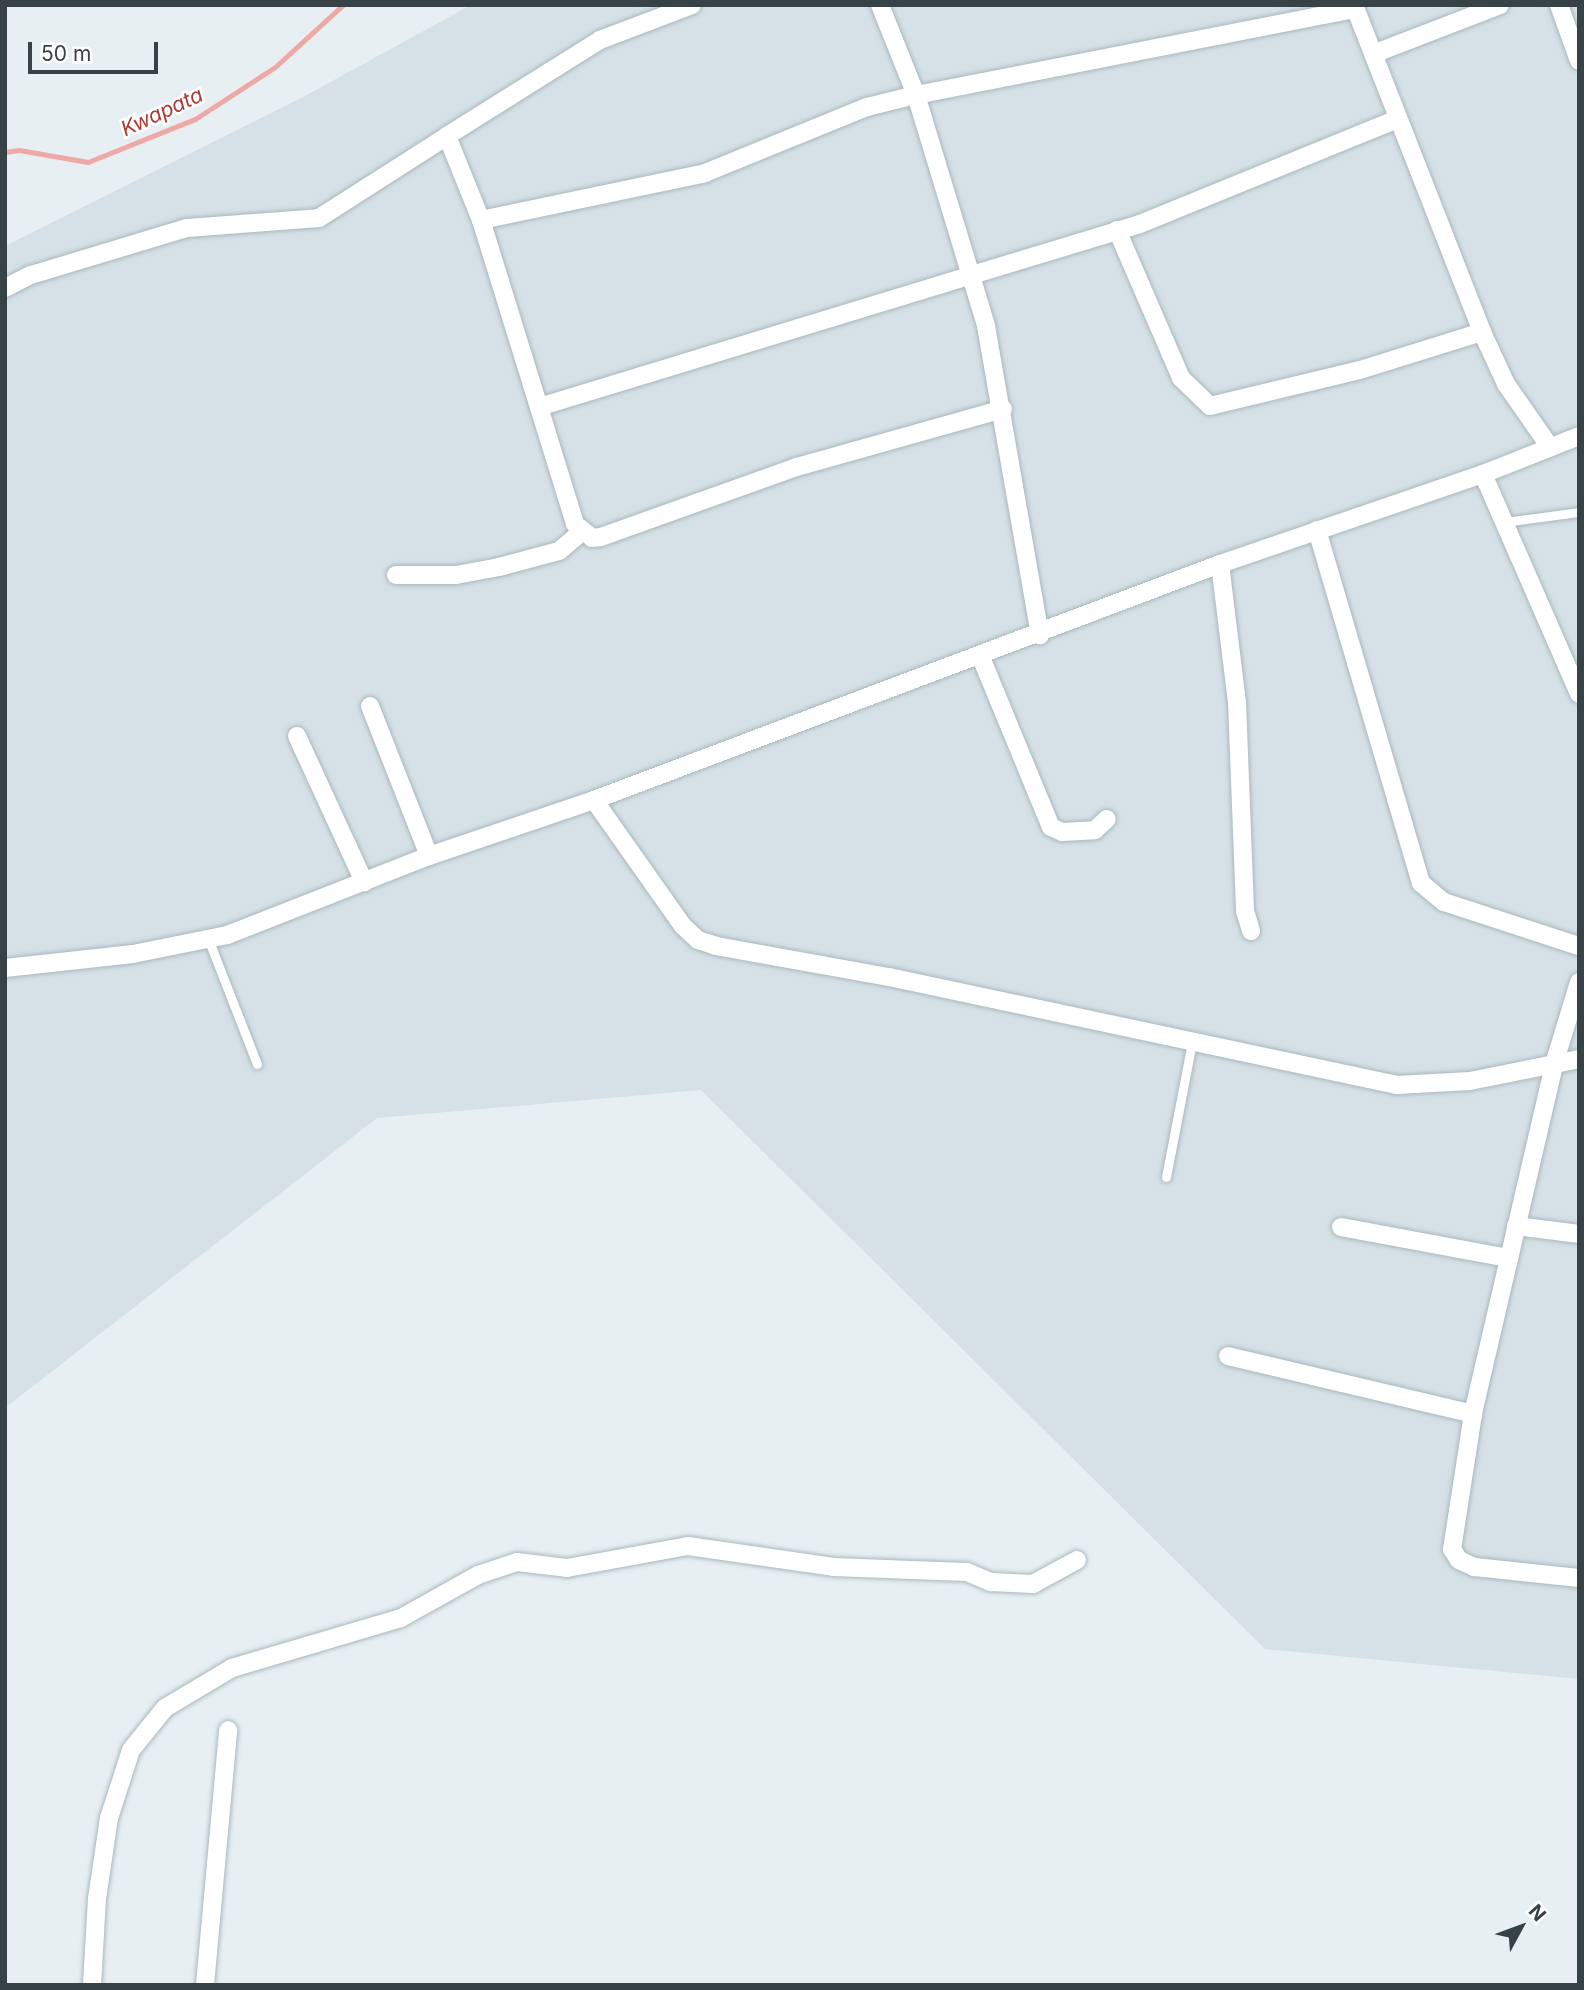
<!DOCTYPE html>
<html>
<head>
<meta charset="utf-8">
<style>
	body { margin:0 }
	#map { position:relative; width:1584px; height:1990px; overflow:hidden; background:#e7eff3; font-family:Inter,sans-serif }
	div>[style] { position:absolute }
	.residential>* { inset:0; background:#d5e1e7 }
	.stream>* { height:5px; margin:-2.5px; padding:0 2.5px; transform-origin:2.5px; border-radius:2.5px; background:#eea8a5 }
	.roads { filter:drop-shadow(0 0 2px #aab8be) drop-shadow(0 0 2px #aab8be) }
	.lane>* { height:9px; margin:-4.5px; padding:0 4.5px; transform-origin:4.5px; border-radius:4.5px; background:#fff }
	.street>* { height:18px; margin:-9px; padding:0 9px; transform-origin:9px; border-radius:9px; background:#fff }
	span { translate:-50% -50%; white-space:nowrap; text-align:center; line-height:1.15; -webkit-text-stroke:5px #fff; paint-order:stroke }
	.water-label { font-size:21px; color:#af3932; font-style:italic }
	.frame { position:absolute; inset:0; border:7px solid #364246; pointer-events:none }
	.north { position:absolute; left:1486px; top:1892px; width:70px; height:70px; -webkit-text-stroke:5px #fff; paint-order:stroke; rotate:49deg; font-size:19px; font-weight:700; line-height:28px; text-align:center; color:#364246 }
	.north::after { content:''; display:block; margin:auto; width:24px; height:32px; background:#364246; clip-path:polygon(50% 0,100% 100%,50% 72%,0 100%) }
	.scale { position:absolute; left:28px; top:42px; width:130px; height:32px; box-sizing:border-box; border:4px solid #364246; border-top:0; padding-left:9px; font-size:21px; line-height:24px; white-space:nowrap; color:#364246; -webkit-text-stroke:5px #fff; paint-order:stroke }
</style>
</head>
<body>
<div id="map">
	<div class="residential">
		<div style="clip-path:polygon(471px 5px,1579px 5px,1579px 1679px,1265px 1649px,701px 1090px,377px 1118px,5px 1408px,5px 246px,303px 97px)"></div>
	</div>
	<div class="stream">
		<div style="left:5px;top:152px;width:14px;rotate:-8deg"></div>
		<div style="left:19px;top:150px;width:70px;rotate:9.9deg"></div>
		<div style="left:88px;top:162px;width:115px;rotate:-21.9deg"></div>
		<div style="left:195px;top:119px;width:95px;rotate:-33deg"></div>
		<div style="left:275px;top:67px;width:92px;rotate:-42.4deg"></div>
	</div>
	<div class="roads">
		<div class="lane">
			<div style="left:1504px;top:522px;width:76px;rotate:-7.6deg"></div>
			<div style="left:209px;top:941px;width:132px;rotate:68.7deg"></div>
			<div style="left:1166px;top:1177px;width:137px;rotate:-79.1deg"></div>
		</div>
		<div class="street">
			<div style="left:692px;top:5px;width:98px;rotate:159.2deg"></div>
			<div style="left:600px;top:40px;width:181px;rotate:147.9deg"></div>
			<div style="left:447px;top:136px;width:91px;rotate:68deg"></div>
			<div style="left:481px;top:220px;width:318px;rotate:72.8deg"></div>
			<div style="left:575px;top:524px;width:22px;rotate:39deg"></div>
			<div style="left:592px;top:538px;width:9px;rotate:-6deg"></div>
			<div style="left:601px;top:537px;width:208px;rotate:-19.7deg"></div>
			<div style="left:797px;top:467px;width:214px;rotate:-15.7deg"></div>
			<div style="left:880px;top:5px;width:97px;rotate:68.2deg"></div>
			<div style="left:916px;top:95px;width:241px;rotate:73.1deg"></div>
			<div style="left:986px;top:326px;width:314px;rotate:80.1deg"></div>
			<div style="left:1354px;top:5px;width:351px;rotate:68.6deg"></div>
			<div style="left:1482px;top:332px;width:57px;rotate:65.2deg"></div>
			<div style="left:1506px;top:384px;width:77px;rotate:55.1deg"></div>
			<div style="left:1559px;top:5px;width:59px;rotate:70.3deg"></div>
			<div style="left:1373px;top:54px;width:136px;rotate:-21.1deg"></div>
			<div style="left:481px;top:220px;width:229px;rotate:-11.8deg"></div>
			<div style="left:705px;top:173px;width:175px;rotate:-22.2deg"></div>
			<div style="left:867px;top:107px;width:50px;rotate:-13.8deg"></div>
			<div style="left:916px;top:95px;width:447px;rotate:-11.1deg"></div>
			<div style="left:1117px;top:230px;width:161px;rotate:66.6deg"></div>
			<div style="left:1181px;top:378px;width:40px;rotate:44deg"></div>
			<div style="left:1210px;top:406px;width:154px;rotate:-13.5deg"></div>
			<div style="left:1360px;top:370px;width:128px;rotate:-17.3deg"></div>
			<div style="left:5px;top:288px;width:29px;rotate:-27deg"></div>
			<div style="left:31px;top:275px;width:163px;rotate:-16.8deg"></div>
			<div style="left:187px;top:228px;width:132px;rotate:-4.3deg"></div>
			<div style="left:319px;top:218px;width:152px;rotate:-32.6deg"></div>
			<div style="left:539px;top:407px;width:628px;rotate:-16.94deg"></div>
			<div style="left:1140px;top:224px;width:278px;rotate:-22.2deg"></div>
			<div style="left:1483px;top:474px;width:240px;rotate:66.4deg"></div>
			<div style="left:1317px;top:530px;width:368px;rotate:73.6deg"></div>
			<div style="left:1421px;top:883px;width:30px;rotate:40deg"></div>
			<div style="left:1444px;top:902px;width:142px;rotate:18.1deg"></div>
			<div style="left:1220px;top:564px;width:139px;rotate:83deg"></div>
			<div style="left:1237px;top:702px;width:209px;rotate:87.8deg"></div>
			<div style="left:1245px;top:911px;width:21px;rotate:73deg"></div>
			<div style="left:396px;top:575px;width:60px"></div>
			<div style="left:456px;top:575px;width:44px;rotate:-10.5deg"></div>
			<div style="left:499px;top:567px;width:62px;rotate:-14.9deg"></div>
			<div style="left:559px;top:551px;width:30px;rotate:-40deg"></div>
			<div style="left:980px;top:655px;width:186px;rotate:67.6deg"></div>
			<div style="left:1051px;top:827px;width:12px;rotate:24deg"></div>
			<div style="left:1062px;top:832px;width:33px;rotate:-3deg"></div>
			<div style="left:1095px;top:830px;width:16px;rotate:-43deg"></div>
			<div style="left:370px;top:706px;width:161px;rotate:68.5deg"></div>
			<div style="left:297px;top:736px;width:161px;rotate:65.3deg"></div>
			<div style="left:594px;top:800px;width:154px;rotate:54.8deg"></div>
			<div style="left:683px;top:926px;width:21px;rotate:43deg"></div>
			<div style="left:698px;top:940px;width:19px;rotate:18deg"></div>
			<div style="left:716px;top:946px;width:176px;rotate:10.2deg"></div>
			<div style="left:889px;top:977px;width:519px;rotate:12deg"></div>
			<div style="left:1397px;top:1085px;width:73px;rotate:-3.1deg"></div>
			<div style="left:1470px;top:1081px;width:111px;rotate:-11.4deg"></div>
			<div style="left:5px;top:968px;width:129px;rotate:-6.2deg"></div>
			<div style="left:133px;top:954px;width:96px;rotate:-11.4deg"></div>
			<div style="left:227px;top:935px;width:217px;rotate:-21.4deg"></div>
			<div style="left:429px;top:856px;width:174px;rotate:-18.7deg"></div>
			<div style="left:594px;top:800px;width:669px;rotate:-20.66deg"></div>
			<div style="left:1220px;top:564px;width:278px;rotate:-18.9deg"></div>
			<div style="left:1483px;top:474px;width:103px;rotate:-21.6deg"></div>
			<div style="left:1579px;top:982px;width:83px;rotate:106.9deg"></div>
			<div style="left:1555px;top:1061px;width:362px;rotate:103.1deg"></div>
			<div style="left:1473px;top:1414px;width:137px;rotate:98.8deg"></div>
			<div style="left:1452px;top:1549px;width:13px;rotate:58deg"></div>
			<div style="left:1459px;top:1560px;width:17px;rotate:25deg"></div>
			<div style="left:1474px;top:1567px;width:106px;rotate:6deg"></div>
			<div style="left:1516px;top:1226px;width:64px;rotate:7.2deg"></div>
			<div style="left:1341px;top:1227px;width:171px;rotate:10.5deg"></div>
			<div style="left:1228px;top:1356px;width:252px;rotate:13.3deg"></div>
			<div style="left:92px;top:1985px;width:86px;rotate:-86.7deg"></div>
			<div style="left:97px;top:1899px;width:82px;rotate:-81.6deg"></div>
			<div style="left:109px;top:1818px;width:71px;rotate:-72.1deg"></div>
			<div style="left:131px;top:1750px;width:54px;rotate:-51deg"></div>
			<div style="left:165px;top:1708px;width:78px;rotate:-30.8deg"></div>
			<div style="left:232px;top:1668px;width:176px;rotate:-16.5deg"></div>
			<div style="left:401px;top:1618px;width:88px;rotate:-29.2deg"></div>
			<div style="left:478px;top:1575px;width:41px;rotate:-18.4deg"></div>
			<div style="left:517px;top:1562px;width:50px;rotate:6.8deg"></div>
			<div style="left:567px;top:1568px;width:123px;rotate:-10.3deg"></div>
			<div style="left:688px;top:1546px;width:147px;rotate:8.2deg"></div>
			<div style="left:833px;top:1567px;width:134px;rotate:2.1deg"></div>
			<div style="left:967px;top:1572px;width:26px;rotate:23deg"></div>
			<div style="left:991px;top:1582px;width:42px;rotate:2.7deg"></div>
			<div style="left:1033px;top:1584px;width:50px;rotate:-28.6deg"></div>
			<div style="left:205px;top:1985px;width:256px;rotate:-84.8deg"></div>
		</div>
	</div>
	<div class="water-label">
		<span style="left:162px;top:112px;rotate:-25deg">Kwapata</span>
	</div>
	<div class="frame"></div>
	<div class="north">N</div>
	<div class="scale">50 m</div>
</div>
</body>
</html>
